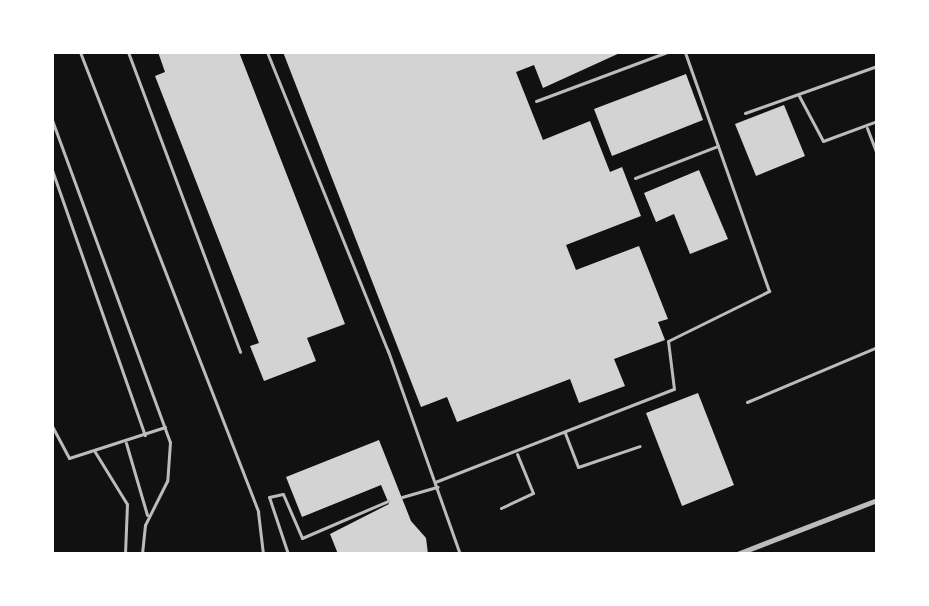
<!DOCTYPE html>
<html>
<head>
<meta charset="utf-8">
<style>
	body { margin:0 }
	#map { position:relative; width:929px; height:606px; overflow:hidden; background:#111; font-family:"Space Grotesk",sans-serif }
	div>[style] { position:absolute }
	.building>* { inset:0; background:#d3d3d3 }
	.service>* { height:3px; margin:-1.5px; padding:0 1.5px; transform-origin:1.5px; border-radius:1.5px; background:#bcbcbc }
	.minor>* { height:5px; margin:-2.5px; padding:0 2.5px; transform-origin:2.5px; border-radius:2.5px; background:#bcbcbc }
	span { translate:-50% -50%; white-space:nowrap; text-align:center; line-height:1.15; -webkit-text-stroke:8px #fff; paint-order:stroke }
	.frame { position:absolute; inset:0; border:54px solid #fff; pointer-events:none }
</style>
</head>
<body>
<div id="map">
	<div class="building">
		<div style="clip-path:polygon(158px 52px,239px 52px,345px 324px,307px 338px,316px 361px,264px 381px,250px 346px,259px 343px,155px 76px,165px 72px)"></div>
		<div style="clip-path:polygon(283px 52px,622px 52px,543px 88px,534px 65px,516px 72px,543px 140px,590px 121px,610px 172px,622px 167px,641px 216px,566px 245px,576px 270px,639px 246px,668px 319px,658px 322px,665px 340px,614px 359px,625px 386px,579px 403px,570px 379px,457px 422px,447px 397px,421px 407px)"></div>
		<div style="clip-path:polygon(686px 74px,703px 120px,612px 156px,594px 109px)"></div>
		<div style="clip-path:polygon(784px 105px,805px 156px,756px 176px,735px 124px)"></div>
		<div style="clip-path:polygon(699px 170px,728px 239px,690px 254px,674px 214px,656px 222px,644px 193px)"></div>
		<div style="clip-path:polygon(698px 393px,734px 485px,682px 506px,646px 413px)"></div>
		<div style="clip-path:polygon(379px 440px,411px 521px,426px 538px,428px 554px,338px 554px,330px 534px,389px 504px,381px 485px,302px 517px,286px 477px)"></div>
	</div>
	<div class="service">
		<div style="left:80px;top:52px;width:493px;rotate:68.8deg"></div>
		<div style="left:258px;top:512px;width:42px;rotate:83.2deg"></div>
		<div style="left:128px;top:52px;width:320px;rotate:69.5deg"></div>
		<div style="left:267px;top:52px;width:323px;rotate:68deg"></div>
		<div style="left:388px;top:351px;width:215px;rotate:70.5deg"></div>
		<div style="left:798px;top:94px;width:53px;rotate:62deg"></div>
		<div style="left:823px;top:141px;width:58px;rotate:-20.3deg"></div>
		<div style="left:536px;top:101px;width:140px;rotate:-20.5deg"></div>
		<div style="left:745px;top:113px;width:140px;rotate:-19.6deg"></div>
		<div style="left:52px;top:120px;width:343px;rotate:69.9deg"></div>
		<div style="left:170px;top:442px;width:39px;rotate:94deg"></div>
		<div style="left:167px;top:481px;width:49px;rotate:116.6deg"></div>
		<div style="left:145px;top:525px;width:29px;rotate:96deg"></div>
		<div style="left:867px;top:128px;width:28px;rotate:69deg"></div>
		<div style="left:52px;top:170px;width:281px;rotate:70.7deg"></div>
		<div style="left:635px;top:178px;width:89px;rotate:-21.1deg"></div>
		<div style="left:747px;top:402px;width:141px;rotate:-22.9deg"></div>
		<div style="left:52px;top:426px;width:36px;rotate:62deg"></div>
		<div style="left:69px;top:458px;width:101px;rotate:-17.9deg"></div>
		<div style="left:565px;top:433px;width:36px;rotate:69deg"></div>
		<div style="left:578px;top:467px;width:65px;rotate:-18.7deg"></div>
		<div style="left:126px;top:443px;width:75px;rotate:73.7deg"></div>
		<div style="left:95px;top:452px;width:61px;rotate:58.4deg"></div>
		<div style="left:127px;top:504px;width:50px;rotate:92.3deg"></div>
		<div style="left:435px;top:482px;width:256px;rotate:-21.3deg"></div>
		<div style="left:674px;top:389px;width:48px;rotate:-97.1deg"></div>
		<div style="left:668px;top:341px;width:113px;rotate:-26.3deg"></div>
		<div style="left:769px;top:291px;width:253px;rotate:-109.4deg"></div>
		<div style="left:402px;top:497px;width:37px;rotate:-16deg"></div>
		<div style="left:501px;top:508px;width:35px;rotate:-25deg"></div>
		<div style="left:533px;top:493px;width:42px;rotate:-112.3deg"></div>
		<div style="left:288px;top:554px;width:60px;rotate:-108.4deg"></div>
		<div style="left:269px;top:497px;width:14px;rotate:-12deg"></div>
		<div style="left:283px;top:494px;width:48px;rotate:66.6deg"></div>
		<div style="left:302px;top:538px;width:94px;rotate:-23.3deg"></div>
	</div>
	<div class="minor">
		<div style="left:737px;top:554px;width:150px;rotate:-21.1deg"></div>
	</div>
	<div class="frame"></div>
</div>
</body>
</html>
